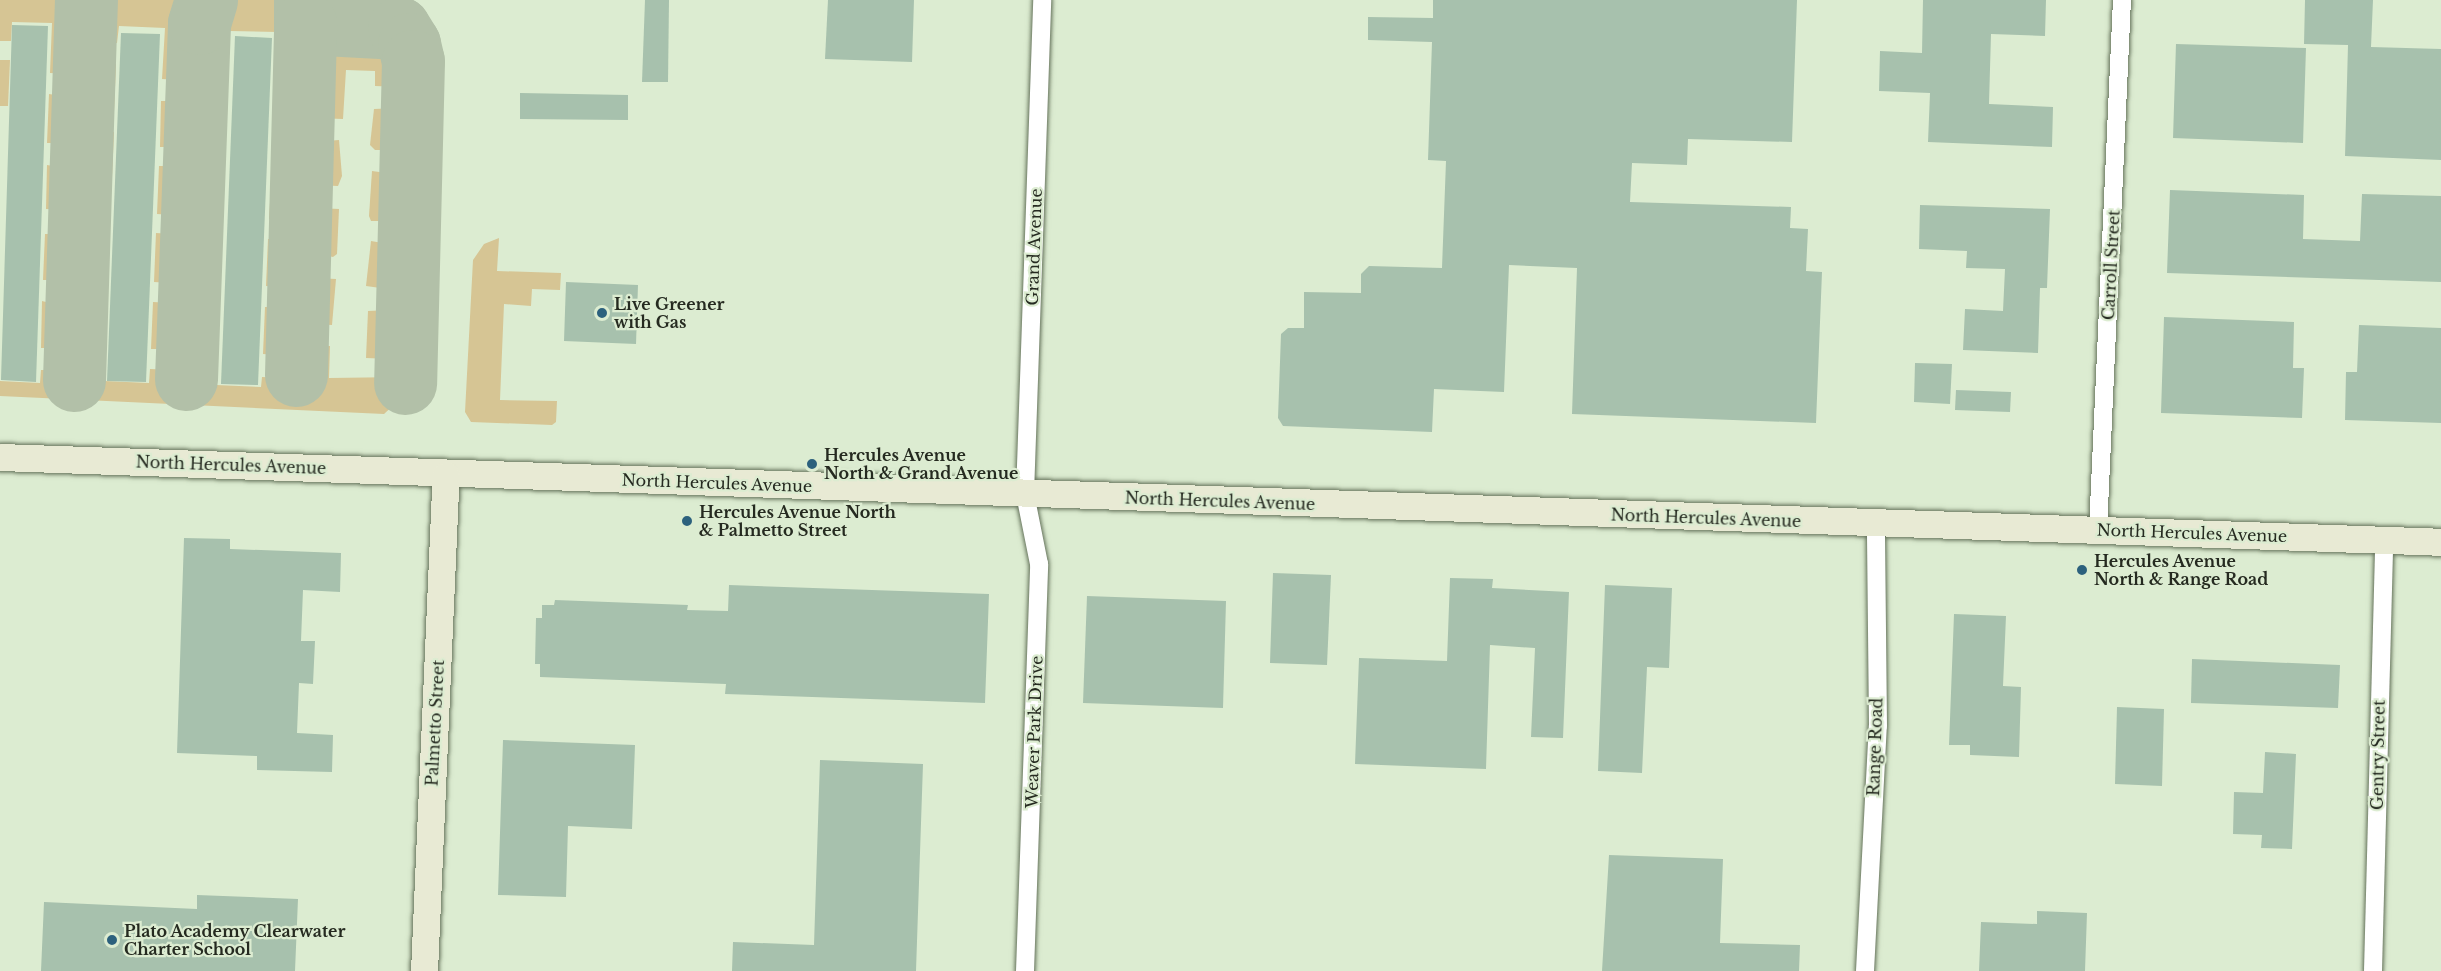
<!DOCTYPE html>
<html>
<head>
<meta charset="utf-8">
<style>
	body { margin:0 }
	#map { position:relative; width:2441px; height:971px; overflow:hidden; background:#dcecd1; font-family:"Libre Baskerville",serif }
	div>[style] { position:absolute }
	.green>* { inset:0; background:#d6c594 }
	.taxiway>* { height:63px; margin:-31.5px; padding:0 31.5px; transform-origin:31.5px; border-radius:31.5px; background:#b2c0a8 }
	.building>* { inset:0; background:#a7c1ad }
	.roads { filter:drop-shadow(0 0 2px #65735b) drop-shadow(0 0 2px #65735b) }
	.street>* { height:18px; margin:-9px; padding:0 9px; transform-origin:9px; border-radius:9px; background:#fff }
	.secondary>* { height:27px; margin:-13.5px; padding:0 13.5px; transform-origin:13.5px; border-radius:13.5px; background:#e8ead4 }
	.dots>* { width:16px; height:16px; translate:-50% -50%; box-sizing:border-box; border:3px solid #dcecd1; border-radius:50% }
	span { translate:-50% -50%; white-space:nowrap; text-align:center; line-height:1.15; -webkit-text-stroke:4.5px #dcecd1; paint-order:stroke }
	.street-label { font-size:16px; color:#252a20 }
	.poi-label { font-size:16px; color:#252a20; font-weight:700 }
	.left { translate:0 -50%; text-align:left }
</style>
</head>
<body>
<div id="map">
	<div class="green">
		<div style="clip-path:polygon(0 0,78px 0,76px 68px,70px 74px,50px 73px,52px 23px,12px 22px,11px 41px,0 41px)"></div>
		<div style="clip-path:polygon(96px 0,192px 0,185px 72px,178px 80px,162px 79px,165px 28px,119px 26px,117px 43px,102px 43px,95px 36px)"></div>
		<div style="clip-path:polygon(218px 0,290px 0,297px 6px,295px 78px,275px 84px,277px 32px,230px 31px,229px 47px,212px 46px,207px 40px)"></div>
		<div style="clip-path:polygon(339px 0,406px 0,405px 9px,416px 10px,416px 19px,359px 16px)"></div>
		<div style="clip-path:polygon(324px 32px,381px 34px,402px 59px,401px 87px,375px 86px,375px 71px,346px 70px,343px 119px,316px 118px,313px 112px,315px 45px)"></div>
		<div style="clip-path:polygon(422px 37px,437px 38px,427px 374px,384px 414px,0 396px,0 381px,40px 383px,41px 370px,59px 370px,69px 382px,83px 381px,85px 338px,94px 334px,105px 334px,104px 381px,149px 383px,150px 369px,174px 370px,174px 380px,193px 380px,195px 345px,201px 338px,217px 339px,216px 385px,261px 387px,262px 377px,304px 379px,307px 345px,330px 346px,329px 378px,402px 377px,402px 384px,413px 384px)"></div>
		<div style="clip-path:polygon(0 60px,10px 60px,8px 106px,0 106px)"></div>
		<div style="clip-path:polygon(102px 63px,116px 64px,114px 111px,101px 110px,94px 104px,94px 70px)"></div>
		<div style="clip-path:polygon(211px 67px,228px 68px,227px 116px,210px 114px,204px 107px,204px 74px)"></div>
		<div style="clip-path:polygon(49px 94px,75px 98px,72px 143px,47px 143px)"></div>
		<div style="clip-path:polygon(161px 101px,178px 101px,185px 106px,184px 142px,176px 147px,160px 147px)"></div>
		<div style="clip-path:polygon(274px 105px,287px 105px,295px 111px,293px 146px,285px 152px,273px 152px)"></div>
		<div style="clip-path:polygon(398px 108px,402px 111px,402px 146px,399px 150px,375px 150px,370px 145px,374px 109px)"></div>
		<div style="clip-path:polygon(99px 131px,114px 132px,112px 177px,97px 177px,91px 169px,92px 137px)"></div>
		<div style="clip-path:polygon(209px 135px,226px 136px,224px 184px,209px 182px,202px 176px,203px 140px)"></div>
		<div style="clip-path:polygon(339px 140px,342px 176px,338px 186px,315px 185px,311px 181px,313px 142px)"></div>
		<div style="clip-path:polygon(47px 165px,71px 169px,69px 203px,65px 210px,46px 209px)"></div>
		<div style="clip-path:polygon(159px 166px,174px 166px,183px 173px,181px 211px,172px 215px,157px 214px)"></div>
		<div style="clip-path:polygon(372px 171px,401px 175px,399px 218px,395px 221px,371px 221px,369px 216px)"></div>
		<div style="clip-path:polygon(272px 172px,286px 173px,293px 178px,292px 213px,283px 219px,269px 219px)"></div>
		<div style="clip-path:polygon(100px 198px,111px 199px,109px 245px,96px 246px,89px 238px,90px 204px)"></div>
		<div style="clip-path:polygon(208px 203px,223px 204px,221px 250px,207px 249px,199px 241px,201px 209px)"></div>
		<div style="clip-path:polygon(318px 208px,339px 209px,337px 254px,333px 257px,310px 252px,311px 219px)"></div>
		<div style="clip-path:polygon(156px 233px,172px 234px,180px 243px,178px 276px,171px 283px,154px 282px)"></div>
		<div style="clip-path:polygon(45px 234px,63px 234px,69px 239px,67px 277px,62px 280px,43px 280px)"></div>
		<div style="clip-path:polygon(499px 238px,497px 271px,561px 273px,560px 290px,532px 289px,531px 306px,504px 304px,500px 400px,557px 401px,556px 422px,552px 425px,471px 422px,465px 412px,473px 260px,484px 244px)"></div>
		<div style="clip-path:polygon(268px 239px,282px 239px,290px 245px,288px 282px,281px 287px,266px 286px)"></div>
		<div style="clip-path:polygon(371px 241px,400px 246px,395px 290px,366px 286px)"></div>
		<div style="clip-path:polygon(93px 267px,108px 268px,106px 313px,93px 312px,86px 306px,88px 271px)"></div>
		<div style="clip-path:polygon(206px 271px,221px 271px,218px 318px,202px 317px,197px 309px,198px 277px)"></div>
		<div style="clip-path:polygon(316px 278px,336px 279px,332px 325px,312px 324px,306px 319px,308px 280px)"></div>
		<div style="clip-path:polygon(42px 301px,66px 307px,65px 342px,59px 348px,41px 348px)"></div>
		<div style="clip-path:polygon(153px 302px,171px 303px,177px 309px,175px 342px,169px 349px,151px 349px)"></div>
		<div style="clip-path:polygon(265px 307px,281px 307px,287px 314px,286px 350px,277px 355px,263px 354px)"></div>
		<div style="clip-path:polygon(389px 310px,397px 318px,396px 354px,391px 359px,366px 358px,368px 311px)"></div>
	</div>
	<div class="taxiway">
		<div style="left:305px;top:0;width:23px;rotate:90deg"></div>
		<div style="left:305px;top:23px;width:94px;rotate:3deg"></div>
		<div style="left:399px;top:28px;width:19px;rotate:58deg"></div>
		<div style="left:409px;top:44px;width:17px;rotate:77deg"></div>
		<div style="left:413px;top:61px;width:322px;rotate:91.4deg"></div>
		<div style="left:296px;top:375px;width:352px;rotate:-88.5deg"></div>
		<div style="left:186px;top:379px;width:356px;rotate:-87.9deg"></div>
		<div style="left:199px;top:23px;width:24px;rotate:-73deg"></div>
		<div style="left:74px;top:380px;width:380px;rotate:-88.2deg"></div>
	</div>
	<div class="building">
		<div style="clip-path:polygon(645px 0,669px 0,668px 82px,642px 82px)"></div>
		<div style="clip-path:polygon(828px 0,914px 0,912px 62px,825px 59px)"></div>
		<div style="clip-path:polygon(1433px 0,1797px 0,1792px 142px,1688px 139px,1687px 165px,1632px 163px,1630px 202px,1791px 207px,1790px 228px,1808px 229px,1806px 271px,1822px 272px,1816px 423px,1572px 414px,1577px 268px,1509px 265px,1504px 392px,1434px 389px,1432px 432px,1283px 426px,1278px 418px,1281px 334px,1288px 328px,1304px 328px,1304px 292px,1361px 293px,1361px 274px,1369px 266px,1442px 268px,1446px 161px,1428px 160px,1432px 42px,1368px 40px,1368px 17px,1433px 18px)"></div>
		<div style="clip-path:polygon(1923px 0,2046px 0,2045px 36px,1991px 34px,1989px 104px,2053px 107px,2052px 147px,1928px 142px,1930px 93px,1879px 91px,1880px 51px,1922px 53px)"></div>
		<div style="clip-path:polygon(2305px 0,2373px 0,2371px 47px,2441px 49px,2441px 160px,2345px 156px,2348px 45px,2304px 44px)"></div>
		<div style="clip-path:polygon(12px 25px,48px 26px,36px 382px,1px 380px)"></div>
		<div style="clip-path:polygon(121px 33px,160px 34px,146px 382px,107px 381px)"></div>
		<div style="clip-path:polygon(235px 36px,272px 38px,258px 385px,221px 384px)"></div>
		<div style="clip-path:polygon(2176px 44px,2306px 48px,2303px 143px,2173px 138px)"></div>
		<div style="clip-path:polygon(520px 93px,628px 95px,628px 120px,520px 119px)"></div>
		<div style="clip-path:polygon(2170px 190px,2304px 195px,2303px 239px,2360px 241px,2362px 194px,2441px 196px,2441px 282px,2167px 273px)"></div>
		<div style="clip-path:polygon(1920px 205px,2050px 209px,2047px 288px,2040px 288px,2038px 353px,1963px 350px,1965px 309px,2003px 311px,2005px 269px,1966px 268px,1967px 251px,1919px 249px)"></div>
		<div style="clip-path:polygon(566px 282px,638px 285px,636px 344px,564px 341px)"></div>
		<div style="clip-path:polygon(2164px 317px,2294px 322px,2293px 368px,2304px 368px,2302px 418px,2161px 413px)"></div>
		<div style="clip-path:polygon(2359px 325px,2441px 328px,2441px 423px,2345px 420px,2346px 372px,2357px 372px)"></div>
		<div style="clip-path:polygon(1915px 363px,1952px 364px,1950px 404px,1914px 402px)"></div>
		<div style="clip-path:polygon(1956px 390px,2011px 392px,2010px 412px,1955px 410px)"></div>
		<div style="clip-path:polygon(184px 538px,230px 539px,230px 549px,341px 553px,340px 592px,303px 590px,301px 641px,315px 641px,313px 684px,299px 683px,297px 733px,333px 735px,332px 772px,257px 770px,257px 756px,177px 753px)"></div>
		<div style="clip-path:polygon(1273px 573px,1331px 575px,1327px 665px,1270px 663px)"></div>
		<div style="clip-path:polygon(1450px 578px,1493px 579px,1492px 588px,1569px 592px,1563px 738px,1531px 737px,1535px 648px,1490px 645px,1486px 769px,1355px 764px,1359px 658px,1447px 661px)"></div>
		<div style="clip-path:polygon(729px 585px,989px 594px,985px 703px,725px 694px,726px 684px,540px 677px,540px 664px,535px 664px,536px 618px,542px 618px,542px 605px,554px 605px,555px 600px,688px 605px,687px 610px,728px 611px)"></div>
		<div style="clip-path:polygon(1605px 585px,1672px 588px,1669px 668px,1647px 667px,1642px 773px,1598px 771px)"></div>
		<div style="clip-path:polygon(1087px 596px,1226px 601px,1223px 708px,1083px 703px)"></div>
		<div style="clip-path:polygon(1954px 614px,2006px 616px,2003px 686px,2021px 687px,2019px 757px,1970px 755px,1970px 745px,1949px 745px)"></div>
		<div style="clip-path:polygon(2192px 659px,2340px 665px,2338px 708px,2191px 703px)"></div>
		<div style="clip-path:polygon(2117px 707px,2164px 709px,2162px 786px,2115px 784px)"></div>
		<div style="clip-path:polygon(503px 740px,635px 745px,632px 829px,568px 826px,566px 897px,498px 895px)"></div>
		<div style="clip-path:polygon(2265px 752px,2296px 754px,2292px 849px,2261px 848px,2262px 835px,2233px 834px,2234px 792px,2263px 793px)"></div>
		<div style="clip-path:polygon(820px 760px,923px 764px,916px 971px,732px 971px,733px 942px,814px 945px)"></div>
		<div style="clip-path:polygon(1609px 855px,1723px 859px,1720px 943px,1800px 945px,1799px 971px,1602px 971px)"></div>
		<div style="clip-path:polygon(197px 895px,298px 899px,295px 971px,41px 971px,44px 902px,197px 909px)"></div>
		<div style="clip-path:polygon(2037px 911px,2087px 913px,2085px 971px,1979px 971px,1981px 922px,2037px 924px)"></div>
	</div>
	<div class="roads">
		<div class="street">
			<div style="left:2098px;top:530px;width:531px;rotate:-87.41deg"></div>
			<div style="left:1025px;top:971px;width:407px;rotate:-88deg"></div>
			<div style="left:1039px;top:564px;width:71px;rotate:-101.3deg"></div>
			<div style="left:1025px;top:494px;width:494px;rotate:-88deg"></div>
			<div style="left:1865px;top:971px;width:245px;rotate:-87deg"></div>
			<div style="left:1878px;top:726px;width:202px;rotate:-90.6deg"></div>
			<div style="left:2373px;top:971px;width:431px;rotate:-88.5deg"></div>
		</div>
		<div class="secondary">
			<div style="left:0;top:457px;width:2442px;rotate:1.99deg"></div>
			<div style="left:424px;top:971px;width:496px;rotate:-87.5deg"></div>
		</div>
	</div>
	<div class="dots">
		<div style="left:602px;top:313px;background:#2c617d"></div>
		<div style="left:812px;top:464px;background:#2c617d"></div>
		<div style="left:687px;top:521px;background:#2c617d"></div>
		<div style="left:2082px;top:570px;background:#2c617d"></div>
		<div style="left:112px;top:940px;background:#2c617d"></div>
	</div>
	<div class="street-label">
		<span style="left:1034px;top:247px;rotate:-88deg">Grand Avenue</span>
		<span style="left:2111px;top:265px;rotate:-87deg">Carroll Street</span>
		<span style="left:231px;top:465px;rotate:2deg">North Hercules Avenue</span>
		<span style="left:717px;top:483px;rotate:2deg">North Hercules Avenue</span>
		<span style="left:1220px;top:501px;rotate:2deg">North Hercules Avenue</span>
		<span style="left:1706px;top:518px;rotate:2deg">North Hercules Avenue</span>
		<span style="left:2192px;top:533px;rotate:2deg">North Hercules Avenue</span>
		<span style="left:435px;top:723px;rotate:-87deg">Palmetto Street</span>
		<span style="left:1034px;top:732px;rotate:-88deg">Weaver Park Drive</span>
		<span style="left:1875px;top:747px;rotate:-88deg">Range Road</span>
		<span style="left:2378px;top:755px;rotate:-89deg">Gentry Street</span>
	</div>
	<div class="poi-label">
		<span class="left" style="left:614px;top:313px">Live Greener<br>with Gas</span>
		<span class="left" style="left:824px;top:464px">Hercules Avenue<br>North &amp; Grand Avenue</span>
		<span class="left" style="left:699px;top:521px">Hercules Avenue North<br>&amp; Palmetto Street</span>
		<span class="left" style="left:2094px;top:570px">Hercules Avenue<br>North &amp; Range Road</span>
		<span class="left" style="left:124px;top:940px">Plato Academy Clearwater<br>Charter School</span>
	</div>
</div>
</body>
</html>
